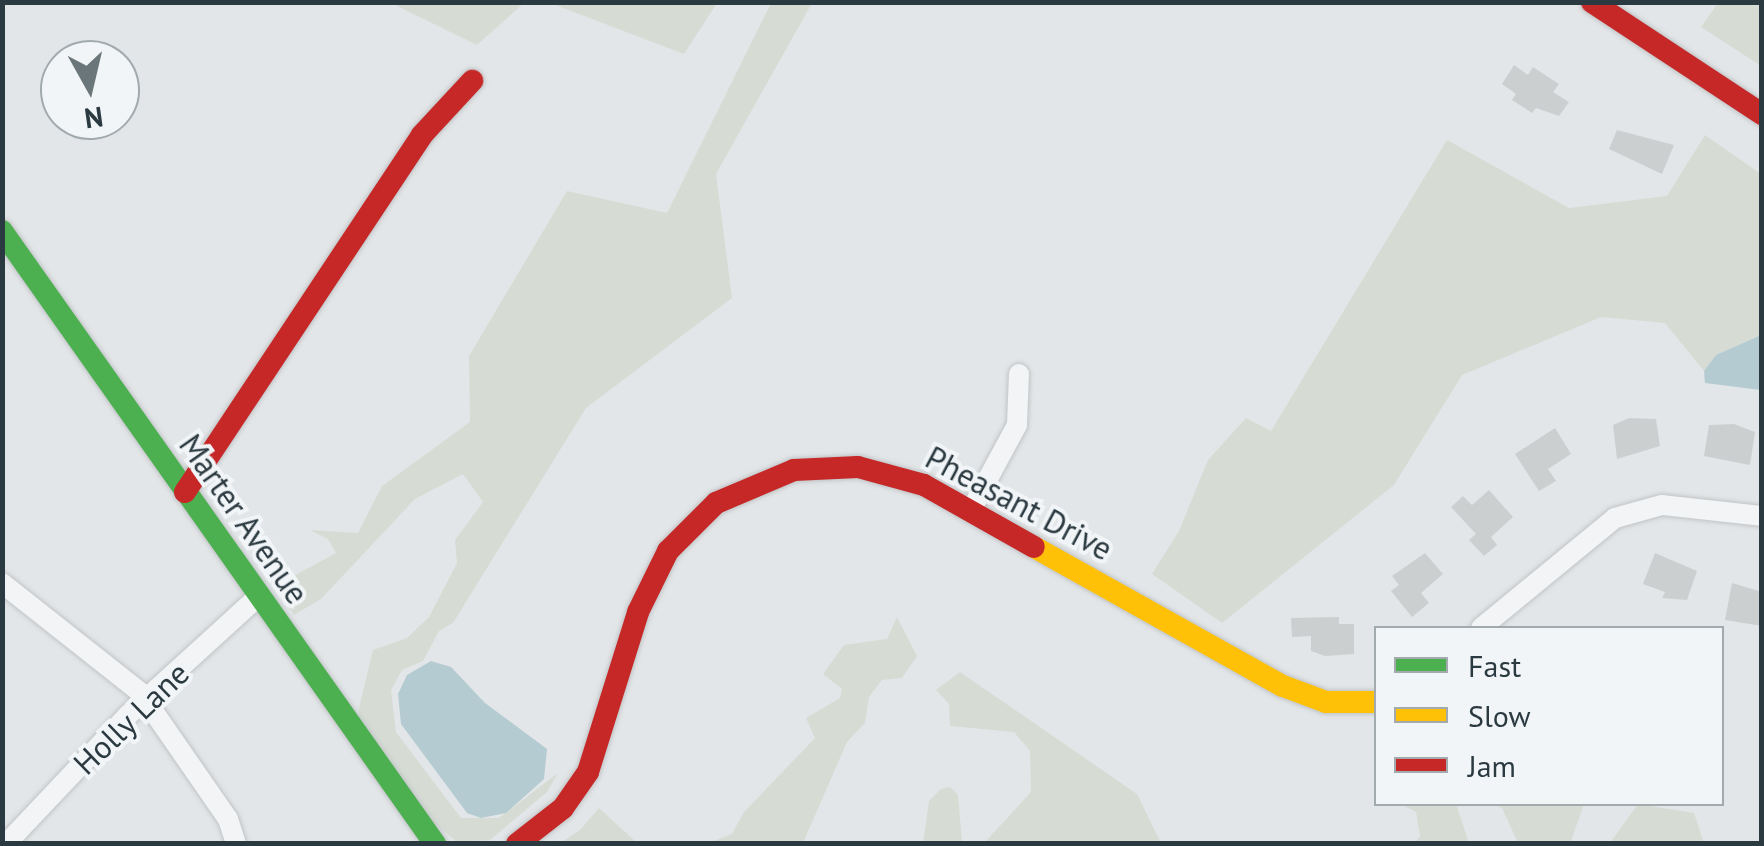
<!DOCTYPE html>
<html>
<head>
<meta charset="utf-8">
<style>
	body { margin:0 }
	#map { position:relative; width:1764px; height:846px; overflow:hidden; background:#e3e6e8; font-family:"PT Sans",sans-serif }
	div>[style] { position:absolute }
	.green>* { inset:0; background:#d6dcd4 }
	.water>* { inset:0; background:#b4cbd1 }
	.building>* { inset:0; background:#cccfd0 }
	.roads { filter:drop-shadow(0 0 2px #c1c4c6) drop-shadow(0 0 2px #c1c4c6) }
	.street>* { height:20px; margin:-10px; padding:0 10px; transform-origin:10px; border-radius:10px; background:#f2f4f5 }
	.fast>* { height:22px; margin:-11px; padding:0 11px; transform-origin:11px; border-radius:11px; background:#4caf50 }
	.slow>* { height:22px; margin:-11px; padding:0 11px; transform-origin:11px; border-radius:11px; background:#ffc107 }
	.jam>* { height:22px; margin:-11px; padding:0 11px; transform-origin:11px; border-radius:11px; background:#c62828 }
	span { translate:-50% -50%; white-space:nowrap; text-align:center; line-height:1.15; -webkit-text-stroke:8px #f1f5f7; paint-order:stroke }
	.street-label { font-size:32px; color:#2b3940 }
	.frame { position:absolute; inset:0; border:5px solid #2b3940; pointer-events:none }
	.legend { position:absolute; left:1374px; top:626px; width:350px; height:180px; box-sizing:border-box; background:#f1f5f7; border:2px solid #a2aaae; margin:0; padding:12px 18px; list-style:none; font-size:30px; color:#2b3940 }
	.legend li { display:flex; align-items:center; gap:20px; height:50px }
	.legend b { width:50px; border:2px solid #a2aaae }
	.north { position:absolute; left:40px; top:40px; width:100px; height:100px; box-sizing:border-box; background:#f1f5f7; border:2px solid #a2aaae; border-radius:50%; rotate:172deg; font-size:28px; font-weight:700; line-height:40px; text-align:center; color:#2b3940 }
	.north::after { content:''; display:block; margin:auto; width:35px; height:45px; background:#6b767b; clip-path:polygon(50% 0,100% 100%,50% 72%,0 100%) }
</style>
</head>
<body>
<div id="map">
	<div class="green">
		<div style="clip-path:polygon(391px 3px,524px 3px,477px 45px)"></div>
		<div style="clip-path:polygon(550px 3px,717px 3px,684px 54px)"></div>
		<div style="clip-path:polygon(771px 3px,812px 3px,716px 174px,732px 298px,586px 408px,453px 623px,439px 631px,423px 661px,402px 670px,391px 690px,396px 732px,461px 818px,499px 818px,558px 773px,547px 792px,490px 840px,457px 842px,435px 824px,359px 719px,359px 708px,373px 650px,407px 638px,429px 617px,457px 563px,455px 540px,483px 502px,463px 474px,415px 499px,321px 599px,294px 615px,275px 586px,336px 553px,328px 539px,310px 530px,358px 533px,382px 486px,470px 422px,469px 356px,567px 191px,667px 213px)"></div>
		<div style="clip-path:polygon(1718px 3px,1761px 3px,1761px 66px,1701px 27px)"></div>
		<div style="clip-path:polygon(1705px 135px,1761px 174px,1761px 335px,1716px 355px,1704px 371px,1665px 323px,1601px 317px,1462px 375px,1394px 485px,1222px 623px,1152px 574px,1179px 531px,1208px 460px,1246px 418px,1271px 431px,1447px 140px,1569px 208px,1667px 196px)"></div>
		<div style="clip-path:polygon(897px 617px,917px 656px,902px 678px,882px 680px,869px 697px,865px 723px,847px 742px,803px 843px,708px 843px,732px 834px,744px 812px,815px 738px,806px 718px,840px 698px,842px 689px,823px 674px,844px 645px,887px 639px)"></div>
		<div style="clip-path:polygon(960px 672px,1137px 794px,1161px 843px,923px 843px,929px 801px,941px 789px,950px 787px,958px 795px,962px 842px,985px 842px,1031px 792px,1030px 751px,1014px 732px,950px 726px,949px 704px,936px 690px)"></div>
		<div style="clip-path:polygon(1400px 804px,1456px 804px,1469px 843px,1415px 843px,1420px 836px,1416px 812px)"></div>
		<div style="clip-path:polygon(1493px 804px,1584px 804px,1570px 844px,1518px 843px,1502px 808px)"></div>
		<div style="clip-path:polygon(1638px 804px,1694px 813px,1704px 843px,1610px 843px)"></div>
		<div style="clip-path:polygon(599px 808px,637px 843px,560px 843px,580px 830px)"></div>
	</div>
	<div class="water">
		<div style="clip-path:polygon(1761px 335px,1761px 390px,1705px 383px,1704px 371px,1716px 355px)"></div>
		<div style="clip-path:polygon(431px 661px,451px 667px,485px 703px,547px 749px,544px 779px,506px 813px,481px 818px,467px 813px,401px 724px,398px 694px,407px 675px)"></div>
	</div>
	<div class="building">
		<div style="clip-path:polygon(1514px 65px,1528px 75px,1533px 67px,1559px 84px,1553px 92px,1569px 102px,1559px 116px,1536px 108px,1532px 113px,1512px 100px,1516px 94px,1502px 84px)"></div>
		<div style="clip-path:polygon(1617px 130px,1674px 145px,1662px 174px,1609px 149px)"></div>
		<div style="clip-path:polygon(1629px 418px,1656px 419px,1660px 446px,1617px 459px,1613px 425px)"></div>
		<div style="clip-path:polygon(1734px 424px,1755px 432px,1750px 465px,1704px 456px,1709px 425px)"></div>
		<div style="clip-path:polygon(1555px 428px,1571px 454px,1548px 469px,1556px 481px,1539px 491px,1515px 454px)"></div>
		<div style="clip-path:polygon(1489px 490px,1513px 517px,1491px 537px,1497px 545px,1484px 556px,1469px 540px,1476px 534px,1451px 507px,1463px 496px,1472px 505px)"></div>
		<div style="clip-path:polygon(1425px 553px,1443px 574px,1421px 593px,1429px 603px,1412px 617px,1391px 591px,1399px 585px,1392px 576px)"></div>
		<div style="clip-path:polygon(1655px 553px,1697px 571px,1687px 600px,1662px 598px,1665px 592px,1643px 584px)"></div>
		<div style="clip-path:polygon(1732px 583px,1762px 592px,1762px 626px,1725px 620px)"></div>
		<div style="clip-path:polygon(1339px 617px,1339px 624px,1354px 624px,1354px 654px,1325px 656px,1311px 651px,1311px 636px,1292px 637px,1291px 618px)"></div>
	</div>
	<div class="roads">
		<div class="street">
			<div style="left:971px;top:510px;width:97px;rotate:-61.6deg"></div>
			<div style="left:1017px;top:425px;width:51px;rotate:-87.8deg"></div>
			<div style="left:2px;top:583px;width:176px;rotate:38.3deg"></div>
			<div style="left:140px;top:692px;width:155px;rotate:55.3deg"></div>
			<div style="left:228px;top:819px;width:26px;rotate:72deg"></div>
			<div style="left:1481px;top:628px;width:173px;rotate:-39.4deg"></div>
			<div style="left:1615px;top:518px;width:49px;rotate:-15.5deg"></div>
			<div style="left:1662px;top:505px;width:101px;rotate:6.3deg"></div>
			<div style="left:6px;top:844px;width:176px;rotate:-46.6deg"></div>
			<div style="left:127px;top:716px;width:178px;rotate:-42.3deg"></div>
		</div>
		<div class="fast">
			<div style="left:2px;top:231px;width:751px;rotate:54.76deg"></div>
		</div>
		<div class="slow">
			<div style="left:1034px;top:547px;width:285px;rotate:29.2deg"></div>
			<div style="left:1283px;top:686px;width:46px;rotate:20.4deg"></div>
			<div style="left:1326px;top:702px;width:50px"></div>
		</div>
		<div class="jam">
			<div style="left:1592px;top:2px;width:204px;rotate:33.4deg"></div>
			<div style="left:185px;top:492px;width:429px;rotate:-56.4deg"></div>
			<div style="left:422px;top:135px;width:74px;rotate:-47.2deg"></div>
			<div style="left:517px;top:844px;width:58px;rotate:-38deg"></div>
			<div style="left:563px;top:808px;width:44px;rotate:-55.2deg"></div>
			<div style="left:588px;top:772px;width:168px;rotate:-72.6deg"></div>
			<div style="left:638px;top:612px;width:68px;rotate:-63.8deg"></div>
			<div style="left:668px;top:551px;width:68px;rotate:-45deg"></div>
			<div style="left:716px;top:503px;width:85px;rotate:-22.9deg"></div>
			<div style="left:794px;top:470px;width:64px;rotate:-2.7deg"></div>
			<div style="left:858px;top:467px;width:68px;rotate:15.3deg"></div>
			<div style="left:924px;top:485px;width:126px;rotate:29.4deg"></div>
		</div>
	</div>
	<div class="street-label">
		<span style="left:1019px;top:503px;rotate:28deg">Pheasant Drive</span>
		<span style="left:244px;top:519px;rotate:55deg">Marter Avenue</span>
		<span style="left:131px;top:718px;rotate:-44deg">Holly Lane</span>
	</div>
	<div class="frame"></div>
	<ul class="legend">
	<li><b style="height:12px;background:#4caf50"></b>Fast</li>
	<li><b style="height:12px;background:#ffc107"></b>Slow</li>
	<li><b style="height:12px;background:#c62828"></b>Jam</li>
	</ul>
	<div class="north">N</div>
</div>
</body>
</html>
